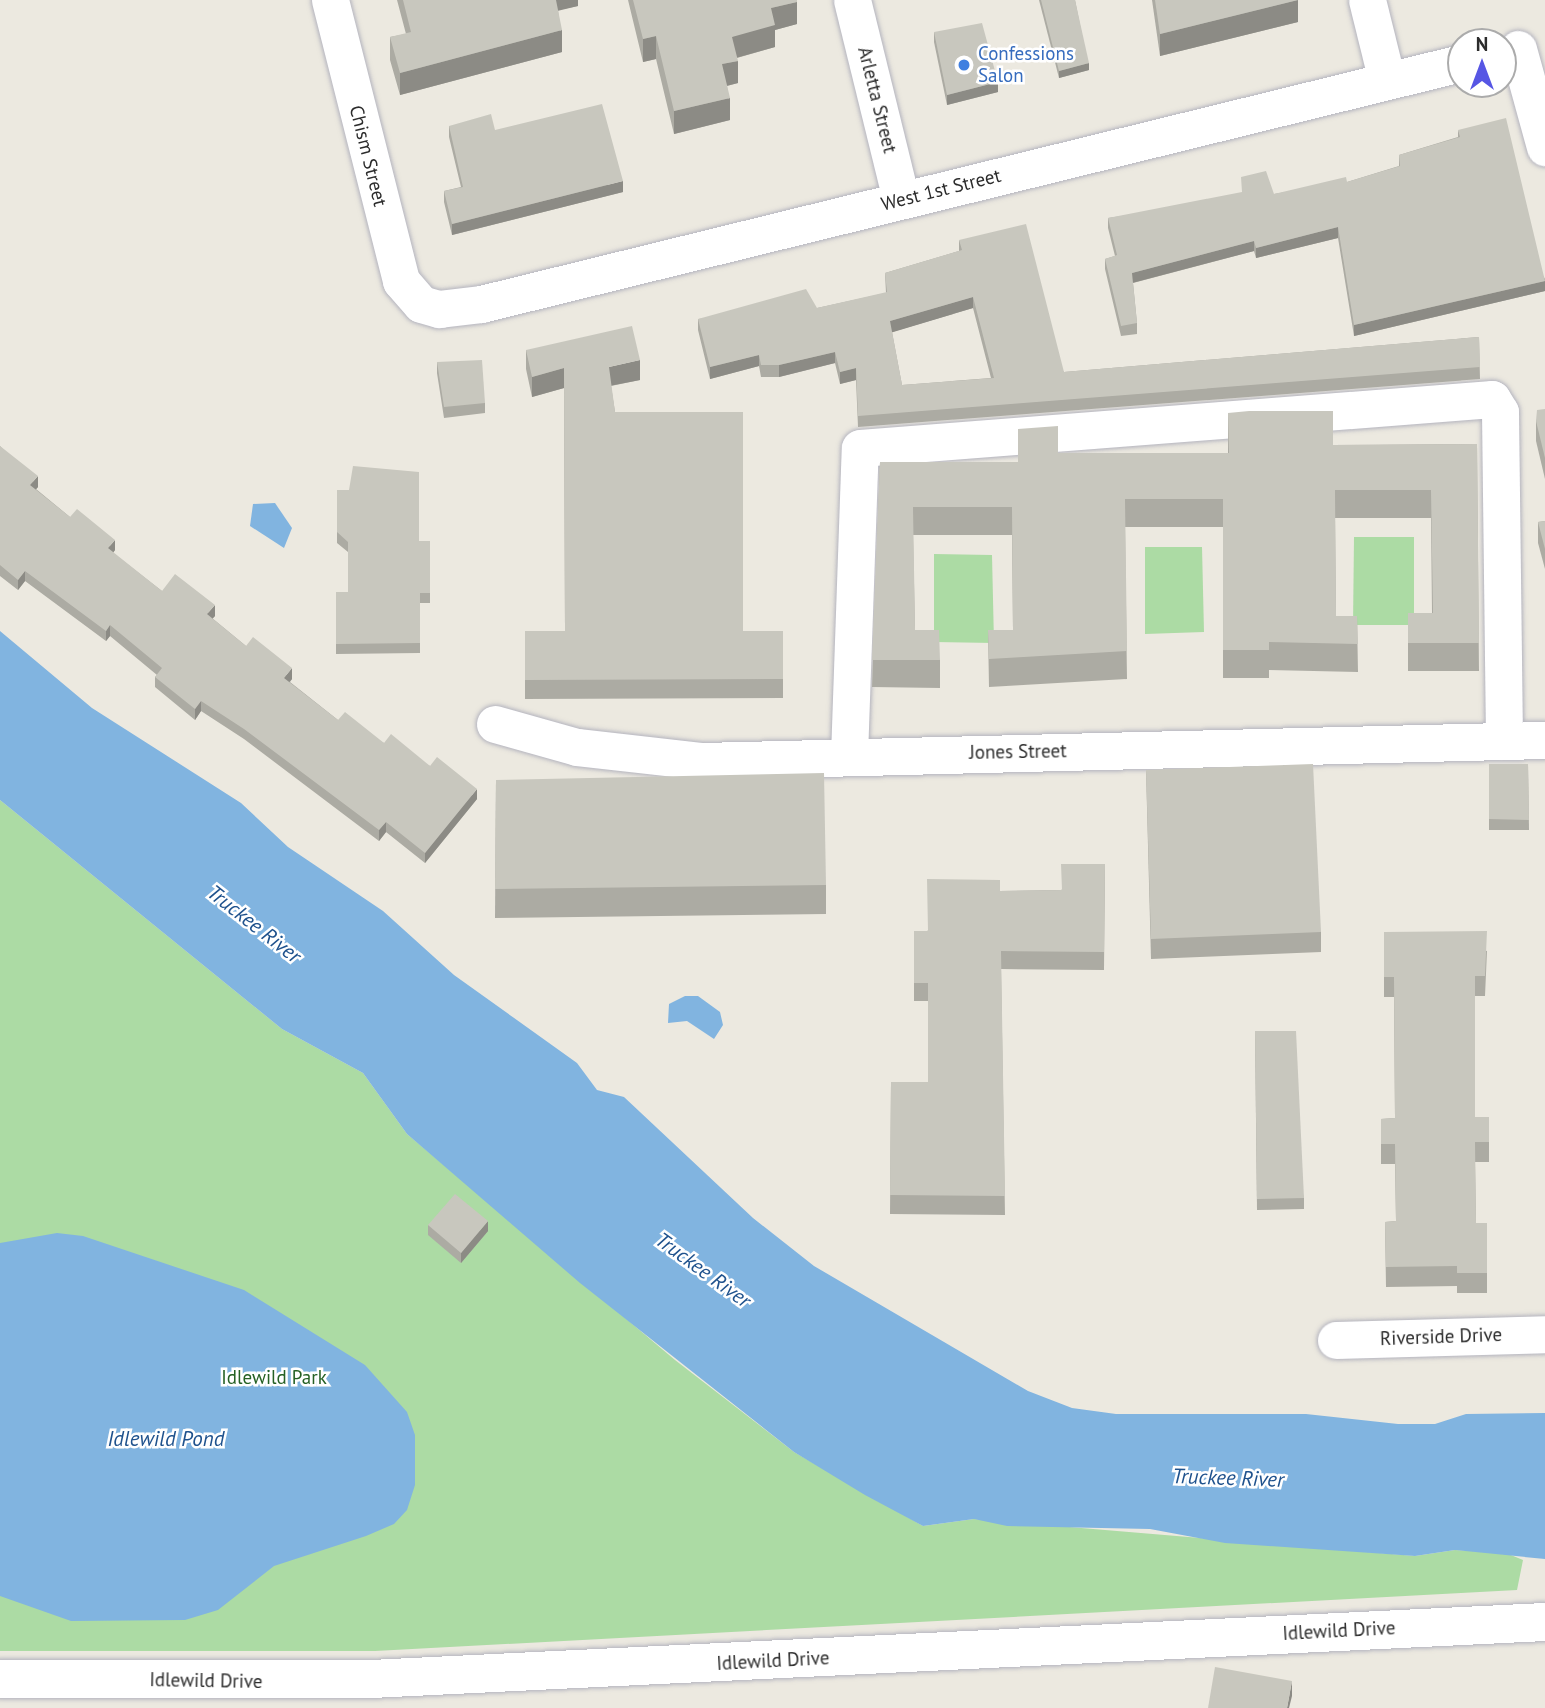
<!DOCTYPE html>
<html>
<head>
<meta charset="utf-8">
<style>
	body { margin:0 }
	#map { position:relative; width:1545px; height:1708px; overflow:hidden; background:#ece9e0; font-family:"PT Sans",sans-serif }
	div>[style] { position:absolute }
	.green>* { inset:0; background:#acdba4 }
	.water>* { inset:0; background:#81b4e0 }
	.roads { filter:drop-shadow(0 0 2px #b4b4be) drop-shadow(0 0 2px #b4b4be) }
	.street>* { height:37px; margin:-18.5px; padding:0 18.5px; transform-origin:18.5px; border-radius:18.5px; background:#fff }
	.secondary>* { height:38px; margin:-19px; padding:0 19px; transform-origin:19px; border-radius:19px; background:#fff }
	.wall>* { inset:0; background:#acaba3 }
	.shaded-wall>* { inset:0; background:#8c8b85 }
	.building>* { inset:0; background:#c8c7be }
	.dots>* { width:19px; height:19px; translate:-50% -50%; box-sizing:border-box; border:4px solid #fff; border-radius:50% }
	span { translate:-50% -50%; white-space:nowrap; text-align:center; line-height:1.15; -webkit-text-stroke:5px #fff; paint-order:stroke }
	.shop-label { font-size:19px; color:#366cbe }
	.left { translate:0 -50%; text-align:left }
	.street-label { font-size:19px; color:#2c2c2c }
	.park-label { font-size:19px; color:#256124 }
	.water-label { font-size:21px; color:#1f528d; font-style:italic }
	.north { position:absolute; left:1447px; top:28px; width:70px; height:70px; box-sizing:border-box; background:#fff; border:2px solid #ababab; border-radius:50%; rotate:0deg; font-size:19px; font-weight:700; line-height:28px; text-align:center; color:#2c2c2c }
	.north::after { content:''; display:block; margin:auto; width:24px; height:32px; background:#5756e4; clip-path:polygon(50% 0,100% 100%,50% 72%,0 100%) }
</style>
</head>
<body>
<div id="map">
	<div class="green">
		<div style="clip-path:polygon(1354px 537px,1414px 537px,1414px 625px,1353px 625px)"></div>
		<div style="clip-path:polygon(1145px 547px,1202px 547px,1204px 632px,1145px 634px)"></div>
		<div style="clip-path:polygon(934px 554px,992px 555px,994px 643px,934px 642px)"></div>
		<div style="clip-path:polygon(0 800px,282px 1029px,363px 1073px,407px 1134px,675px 1360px,794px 1452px,923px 1526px,974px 1519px,1415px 1556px,1455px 1550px,1506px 1553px,1523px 1560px,1517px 1590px,375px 1651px,0 1651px)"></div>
	</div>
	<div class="water">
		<div style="clip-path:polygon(275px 503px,292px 528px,284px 548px,250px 526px,253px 504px)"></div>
		<div style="clip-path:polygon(0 631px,92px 708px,241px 803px,288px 847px,383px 911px,454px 975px,577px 1063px,597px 1090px,624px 1097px,753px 1218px,814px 1266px,1028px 1391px,1072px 1408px,1116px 1414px,1306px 1414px,1398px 1424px,1435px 1424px,1466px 1414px,1545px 1413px,1545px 1559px,1455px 1550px,1415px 1556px,1225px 1543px,1150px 1529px,1007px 1526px,974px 1519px,923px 1526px,865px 1495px,794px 1452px,580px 1283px,407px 1134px,363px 1073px,282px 1029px,0 800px)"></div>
		<div style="clip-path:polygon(685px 996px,698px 996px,720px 1012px,723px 1025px,714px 1039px,687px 1021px,668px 1023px,669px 1004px)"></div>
		<div style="clip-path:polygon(57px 1233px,83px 1236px,244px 1290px,365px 1365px,407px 1412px,415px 1435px,415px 1485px,407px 1510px,394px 1524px,366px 1536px,274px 1566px,218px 1610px,185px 1620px,71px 1621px,0 1596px,0 1243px)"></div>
	</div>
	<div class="roads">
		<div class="street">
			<div style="left:330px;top:0;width:290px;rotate:75.8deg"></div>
			<div style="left:401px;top:281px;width:30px;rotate:49deg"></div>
			<div style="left:421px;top:304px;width:19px;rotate:16deg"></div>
			<div style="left:439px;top:309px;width:42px;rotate:-6.8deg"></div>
			<div style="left:481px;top:304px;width:1009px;rotate:-13.82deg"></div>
			<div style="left:852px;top:0;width:206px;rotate:76.2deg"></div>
			<div style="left:1367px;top:0;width:83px;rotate:76.1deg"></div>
			<div style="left:1518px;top:49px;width:102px;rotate:74.6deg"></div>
			<div style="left:495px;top:724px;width:85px;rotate:15.7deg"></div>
			<div style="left:577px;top:747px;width:126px;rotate:6.4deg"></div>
			<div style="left:702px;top:761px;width:843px;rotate:-1.43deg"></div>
			<div style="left:849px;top:756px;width:308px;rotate:-88deg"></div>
			<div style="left:860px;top:448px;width:634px;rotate:-4.43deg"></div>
			<div style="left:1492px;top:399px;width:15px;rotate:58deg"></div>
			<div style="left:1500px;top:412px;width:329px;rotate:89.3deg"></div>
			<div style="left:1336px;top:1340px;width:209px;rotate:-1.6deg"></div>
		</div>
		<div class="secondary">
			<div style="left:0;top:1679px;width:371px"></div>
			<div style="left:371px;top:1679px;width:1175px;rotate:-2.78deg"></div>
		</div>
	</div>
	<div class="wall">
		<div style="clip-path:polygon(397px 0,578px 0,578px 6px,558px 10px,562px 52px,400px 95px,390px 60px,390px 37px,406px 34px)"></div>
		<div style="clip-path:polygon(628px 0,797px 0,797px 24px,775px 30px,775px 47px,737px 58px,738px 83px,727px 86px,730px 120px,674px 134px,656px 59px,643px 62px)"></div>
		<div style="clip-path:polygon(1039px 0,1075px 0,1089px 70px,1059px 78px)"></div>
		<div style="clip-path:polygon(1152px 0,1298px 0,1298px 22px,1160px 56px)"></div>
		<div style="clip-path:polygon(934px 32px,998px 92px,947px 105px,934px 42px)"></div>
		<div style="clip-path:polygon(449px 126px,495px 130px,623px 192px,452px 235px,444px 202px,444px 191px,461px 187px,449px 137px)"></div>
		<div style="clip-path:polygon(1458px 130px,1545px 279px,1545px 291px,1354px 336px,1338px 238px,1256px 258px,1254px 251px,1133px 283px,1137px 323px,1137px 334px,1121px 336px,1105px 269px,1105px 259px,1115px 256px,1108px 228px,1108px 218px,1274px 194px,1347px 182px,1399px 166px,1399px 155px,1458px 137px)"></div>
		<div style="clip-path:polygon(evenodd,959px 240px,1064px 372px,1479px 337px,1480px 379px,858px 427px,856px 380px,840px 384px,835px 363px,779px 377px,761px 377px,759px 366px,710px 379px,698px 330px,698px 319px,817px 308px,886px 293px,885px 273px,959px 251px,959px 240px,973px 308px,991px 378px,902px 385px,892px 332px,973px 308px)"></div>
		<div style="clip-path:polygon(526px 350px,640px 380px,611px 386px,615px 412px,743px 631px,783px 631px,783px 698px,525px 699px,525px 631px,565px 631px,564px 388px,532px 397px,526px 369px)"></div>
		<div style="clip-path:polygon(437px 362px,485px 403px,485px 413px,444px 418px,437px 373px)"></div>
		<div style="clip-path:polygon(1545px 409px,1545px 479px,1536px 441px,1536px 421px)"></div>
		<div style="clip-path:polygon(1228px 413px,1333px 445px,1477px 444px,1479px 671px,1408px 671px,1408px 613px,1432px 613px,1431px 518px,1335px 518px,1336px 616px,1357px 616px,1358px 672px,1269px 670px,1269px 678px,1223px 678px,1223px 527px,1125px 527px,1127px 679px,989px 687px,988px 630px,1013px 630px,1012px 535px,913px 535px,915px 630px,940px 660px,940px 688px,872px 687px,880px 462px,1018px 462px,1058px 453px,1228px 453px)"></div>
		<div style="clip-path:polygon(0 446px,38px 487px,36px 489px,70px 517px,115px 550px,113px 553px,162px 591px,215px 616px,212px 618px,246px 646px,292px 679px,290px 682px,338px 720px,430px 766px,477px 799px,425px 863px,386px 832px,379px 841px,244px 739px,201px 711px,195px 720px,155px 687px,155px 677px,157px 675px,110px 636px,106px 641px,25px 581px,18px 590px,0 576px)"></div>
		<div style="clip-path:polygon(337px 490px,419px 541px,430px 541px,430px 603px,420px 603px,420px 653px,336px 654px,336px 592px,348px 592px,348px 552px,337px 543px)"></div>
		<div style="clip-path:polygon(1545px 521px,1545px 569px,1538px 543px,1538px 522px)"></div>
		<div style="clip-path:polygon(1489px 764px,1528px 764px,1529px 830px,1489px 830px)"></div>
		<div style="clip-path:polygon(1146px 770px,1321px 932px,1321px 952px,1151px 959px)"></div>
		<div style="clip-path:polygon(496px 780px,826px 885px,826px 914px,495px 918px)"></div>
		<div style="clip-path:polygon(1105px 864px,1104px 970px,1001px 969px,1005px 1215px,890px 1214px,891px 1082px,928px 1082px,928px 1001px,914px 1001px,914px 931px,927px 931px,1000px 891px,1061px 890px)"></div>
		<div style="clip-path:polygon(1384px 932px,1487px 951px,1485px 996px,1475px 996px,1475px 1117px,1489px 1117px,1489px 1162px,1475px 1162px,1476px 1223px,1487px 1223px,1487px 1293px,1457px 1293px,1457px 1286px,1386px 1287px,1385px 1222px,1396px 1221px,1395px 1164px,1381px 1164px,1381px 1119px,1395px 1118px,1394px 997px,1384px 997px)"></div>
		<div style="clip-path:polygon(1255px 1031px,1304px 1198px,1304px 1209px,1257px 1210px)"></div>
		<div style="clip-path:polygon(428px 1225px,488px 1231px,461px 1263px,428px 1235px)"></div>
	</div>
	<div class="shaded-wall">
		<div style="clip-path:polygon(553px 0,578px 0,578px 6px,553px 12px)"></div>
		<div style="clip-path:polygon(1298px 0,1298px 22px,1160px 56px,1160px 34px)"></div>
		<div style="clip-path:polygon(797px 2px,797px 24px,775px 30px,775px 47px,732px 59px,732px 37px,771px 8px)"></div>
		<div style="clip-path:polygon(562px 30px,562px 52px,400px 95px,400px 73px)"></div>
		<div style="clip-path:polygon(656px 36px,656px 59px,643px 62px,643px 39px)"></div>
		<div style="clip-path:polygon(738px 61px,738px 83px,722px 87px,722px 64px)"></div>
		<div style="clip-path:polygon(1089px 63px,1089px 70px,1059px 78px,1059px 71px)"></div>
		<div style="clip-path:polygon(998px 82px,998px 92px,947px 105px,947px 95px)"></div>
		<div style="clip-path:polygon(730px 98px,730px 120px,674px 134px,674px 111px)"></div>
		<div style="clip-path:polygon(623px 181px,623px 192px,452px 235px,452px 224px)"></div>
		<div style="clip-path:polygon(1338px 227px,1338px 238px,1256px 258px,1256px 248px)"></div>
		<div style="clip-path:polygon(1254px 241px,1254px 251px,1132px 283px,1132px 273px)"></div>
		<div style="clip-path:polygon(1545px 281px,1545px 291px,1354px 336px,1354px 325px)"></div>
		<div style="clip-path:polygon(973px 297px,973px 308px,890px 333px,890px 321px)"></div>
		<div style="clip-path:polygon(835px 352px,835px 363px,779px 377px,779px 365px)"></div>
		<div style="clip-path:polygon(759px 355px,759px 366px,710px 379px,710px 367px)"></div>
		<div style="clip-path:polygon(640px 360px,640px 380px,609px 386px,609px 367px)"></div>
		<div style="clip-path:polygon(564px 368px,564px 388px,532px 397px,532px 377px)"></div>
		<div style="clip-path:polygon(856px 368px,856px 380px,840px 384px,840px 372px)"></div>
		<div style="clip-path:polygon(38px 476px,38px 487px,30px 496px,30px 485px)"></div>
		<div style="clip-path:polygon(115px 540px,115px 550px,108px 559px,108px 548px)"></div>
		<div style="clip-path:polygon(25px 571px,25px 581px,18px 590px,18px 580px)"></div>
		<div style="clip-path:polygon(215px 605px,215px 616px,207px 625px,207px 614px)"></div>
		<div style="clip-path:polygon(110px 625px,110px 636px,106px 641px,106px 631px)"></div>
		<div style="clip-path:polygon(292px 668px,292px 679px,284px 688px,284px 678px)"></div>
		<div style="clip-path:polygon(201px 701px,201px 711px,195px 720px,195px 709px)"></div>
		<div style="clip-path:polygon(477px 789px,477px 799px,425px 863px,425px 853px)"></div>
		<div style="clip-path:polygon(386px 822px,386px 832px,379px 841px,379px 830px)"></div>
		<div style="clip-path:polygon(488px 1221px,488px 1231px,461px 1263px,461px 1253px)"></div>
		<div style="clip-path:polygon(1292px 1681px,1292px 1696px,1289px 1708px,1287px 1708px)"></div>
	</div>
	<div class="building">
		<div style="clip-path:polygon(403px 0,556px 0,562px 30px,400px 73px,390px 37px,411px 32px)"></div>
		<div style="clip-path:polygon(633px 0,797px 0,797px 2px,771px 8px,775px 25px,732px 37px,738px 61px,722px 64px,730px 98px,674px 111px,656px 36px,643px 39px)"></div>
		<div style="clip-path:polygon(1041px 0,1075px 0,1089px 63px,1059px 71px)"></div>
		<div style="clip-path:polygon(1155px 0,1298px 0,1160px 34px)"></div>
		<div style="clip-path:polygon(982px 23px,998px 82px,947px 95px,934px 32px)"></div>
		<div style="clip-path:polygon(602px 104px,623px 181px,452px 224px,444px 191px,463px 187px,449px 126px,491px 114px,495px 130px)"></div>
		<div style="clip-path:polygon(1506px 118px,1545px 281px,1354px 325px,1338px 227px,1256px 248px,1254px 241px,1132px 273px,1137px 323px,1121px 326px,1105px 259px,1117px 255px,1108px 218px,1242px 192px,1241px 177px,1266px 171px,1274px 194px,1346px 177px,1347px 182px,1400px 166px,1399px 155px,1460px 137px,1458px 130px)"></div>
		<div style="clip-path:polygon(evenodd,1026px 224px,1064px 372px,1479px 337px,1480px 367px,858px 416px,856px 368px,840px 372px,835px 352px,779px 365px,761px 365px,759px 355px,710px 367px,698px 319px,806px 289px,817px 308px,887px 292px,885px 273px,962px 250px,959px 240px,1026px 224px,973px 297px,994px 378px,902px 385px,890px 321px,973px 297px)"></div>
		<div style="clip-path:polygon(632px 326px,640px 360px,609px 367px,615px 412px,743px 412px,743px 631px,783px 631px,783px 679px,525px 680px,525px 631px,565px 631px,564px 368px,532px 377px,526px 350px)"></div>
		<div style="clip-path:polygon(482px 360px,485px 403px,444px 407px,437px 362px)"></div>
		<div style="clip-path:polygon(1545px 409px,1545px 458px,1536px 421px,1537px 410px)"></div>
		<div style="clip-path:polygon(1249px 411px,1333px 411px,1333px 445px,1477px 444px,1479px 643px,1408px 643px,1408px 613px,1433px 613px,1431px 490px,1335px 490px,1336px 616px,1357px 616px,1358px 644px,1269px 642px,1269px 650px,1223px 650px,1223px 499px,1125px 499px,1127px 651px,989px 659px,988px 630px,1013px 630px,1012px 507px,913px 507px,915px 630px,939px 630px,940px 660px,872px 660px,880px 462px,1018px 462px,1018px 429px,1058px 426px,1058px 453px,1229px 453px,1228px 413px)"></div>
		<div style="clip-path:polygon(0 446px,38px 476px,30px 485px,70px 517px,77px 509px,115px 540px,108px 548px,162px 591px,175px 574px,215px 605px,207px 614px,246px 646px,253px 637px,292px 668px,284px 678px,338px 720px,345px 712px,384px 743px,391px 734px,430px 766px,437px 757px,477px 789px,425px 853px,386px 822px,379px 830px,244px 729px,201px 701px,195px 709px,155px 677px,162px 668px,110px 625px,106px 631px,25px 571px,18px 580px,0 565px)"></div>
		<div style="clip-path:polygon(353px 466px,419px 472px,419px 541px,430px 541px,430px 593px,420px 593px,420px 643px,336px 644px,336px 592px,348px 592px,348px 542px,337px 532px,337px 490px,349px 490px)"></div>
		<div style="clip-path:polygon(1545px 521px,1545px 549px,1538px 522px)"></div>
		<div style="clip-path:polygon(1313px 764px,1321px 932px,1151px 939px,1146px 770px)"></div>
		<div style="clip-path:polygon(1489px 764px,1528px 764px,1529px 820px,1489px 819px)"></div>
		<div style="clip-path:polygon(824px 773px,826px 885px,495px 889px,496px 780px)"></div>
		<div style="clip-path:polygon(1061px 864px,1105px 864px,1104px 952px,1001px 951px,1005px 1196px,890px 1195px,891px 1082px,928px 1082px,928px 983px,914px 983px,914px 931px,928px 931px,927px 879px,1000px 880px,1000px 891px,1062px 890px)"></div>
		<div style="clip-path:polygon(1487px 931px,1485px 976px,1475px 976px,1475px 1117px,1489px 1117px,1489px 1142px,1475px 1142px,1476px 1223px,1487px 1223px,1487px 1273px,1457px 1273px,1457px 1266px,1386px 1267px,1385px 1222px,1396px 1221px,1395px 1144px,1381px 1144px,1381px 1119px,1395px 1118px,1394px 977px,1384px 977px,1384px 932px)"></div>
		<div style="clip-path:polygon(1255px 1031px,1296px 1031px,1304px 1198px,1257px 1199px)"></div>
		<div style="clip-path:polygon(455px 1194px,488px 1221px,461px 1253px,428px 1225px)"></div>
		<div style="clip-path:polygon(1215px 1667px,1292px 1681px,1287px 1708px,1208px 1708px)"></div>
	</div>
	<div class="dots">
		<div style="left:964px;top:65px;background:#3f7fe0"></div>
	</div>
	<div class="shop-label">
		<span class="left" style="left:978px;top:65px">Confessions<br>Salon</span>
	</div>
	<div class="street-label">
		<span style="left:877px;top:100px;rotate:76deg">Arletta Street</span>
		<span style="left:368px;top:156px;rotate:76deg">Chism Street</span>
		<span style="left:941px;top:190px;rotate:-14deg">West 1st Street</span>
		<span style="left:1018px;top:752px;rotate:-1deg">Jones Street</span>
		<span style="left:1441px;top:1337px;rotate:-2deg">Riverside Drive</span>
		<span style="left:1339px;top:1631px;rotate:-3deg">Idlewild Drive</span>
		<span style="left:773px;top:1661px;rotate:-3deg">Idlewild Drive</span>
		<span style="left:206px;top:1681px;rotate:1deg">Idlewild Drive</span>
	</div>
	<div class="park-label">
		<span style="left:274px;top:1378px">Idlewild Park</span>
	</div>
	<div class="water-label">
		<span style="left:254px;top:924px;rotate:38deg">Truckee River</span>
		<span style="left:703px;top:1270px;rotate:36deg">Truckee River</span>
		<span style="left:166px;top:1439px">Idlewild Pond</span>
		<span style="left:1228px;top:1478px;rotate:2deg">Truckee River</span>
	</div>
	<div class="north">N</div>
</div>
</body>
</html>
